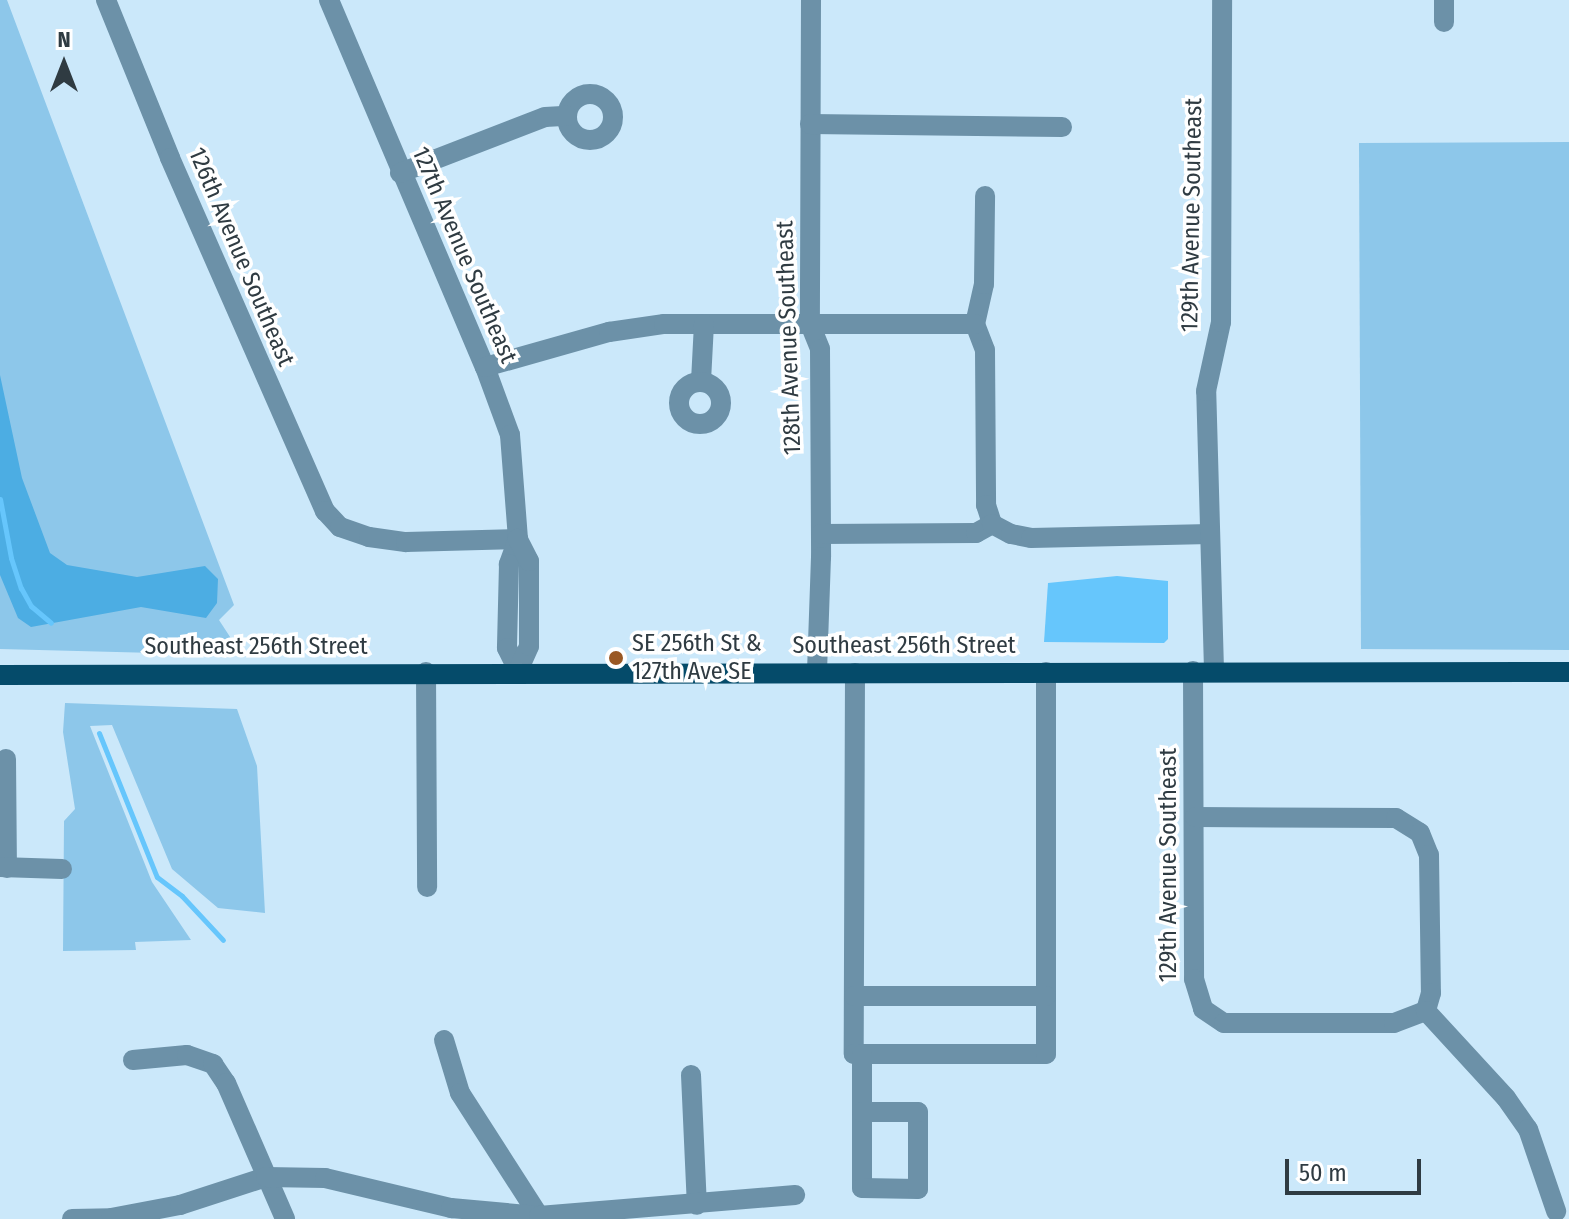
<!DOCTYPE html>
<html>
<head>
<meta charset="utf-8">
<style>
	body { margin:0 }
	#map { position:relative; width:1569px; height:1219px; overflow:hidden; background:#cbe8fa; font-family:"Fira Sans Condensed",sans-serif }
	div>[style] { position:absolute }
	.green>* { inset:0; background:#8dc7ea }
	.forest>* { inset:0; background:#4cade3 }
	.water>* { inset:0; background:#66c6fc }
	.stream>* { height:5px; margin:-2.5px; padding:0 2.5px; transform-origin:2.5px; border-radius:2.5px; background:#66c6fc }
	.minor>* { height:20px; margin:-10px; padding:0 10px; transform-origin:10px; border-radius:10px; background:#6c91a8 }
	.minor>.ring { margin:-10px; padding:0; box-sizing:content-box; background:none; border:20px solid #6c91a8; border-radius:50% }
	.major>* { height:20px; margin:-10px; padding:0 10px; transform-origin:10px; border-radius:10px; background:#054b6a }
	.dots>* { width:22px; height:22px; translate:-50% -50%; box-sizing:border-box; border:4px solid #fff; border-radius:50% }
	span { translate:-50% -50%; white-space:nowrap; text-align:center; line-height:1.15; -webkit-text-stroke:7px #fff; paint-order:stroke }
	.street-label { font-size:24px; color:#2f3b42 }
	.poi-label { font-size:24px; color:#2f3b42 }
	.left { translate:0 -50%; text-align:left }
	.north { position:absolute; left:24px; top:24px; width:80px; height:80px; -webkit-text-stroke:6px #fff; paint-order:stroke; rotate:0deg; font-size:22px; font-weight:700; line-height:32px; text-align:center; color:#2f3b42 }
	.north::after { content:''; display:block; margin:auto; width:28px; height:36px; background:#2f3b42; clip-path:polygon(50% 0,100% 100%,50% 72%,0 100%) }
	.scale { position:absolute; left:1285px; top:1159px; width:136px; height:36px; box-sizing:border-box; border:4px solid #2f3b42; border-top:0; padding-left:10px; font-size:24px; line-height:28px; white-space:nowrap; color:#2f3b42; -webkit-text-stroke:6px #fff; paint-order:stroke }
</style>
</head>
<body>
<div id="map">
	<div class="green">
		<div style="clip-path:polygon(0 0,7px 0,234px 605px,219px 620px,234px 643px,225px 648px,194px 654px,0 649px)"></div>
		<div style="clip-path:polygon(1569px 142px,1569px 650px,1361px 649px,1359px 143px)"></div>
		<div style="clip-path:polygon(65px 703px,237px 709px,257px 766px,265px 913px,218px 908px,172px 869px,112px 725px,90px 726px,152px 882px,191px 940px,135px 942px,136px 950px,63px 951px,64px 821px,75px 809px,63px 732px)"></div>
	</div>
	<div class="forest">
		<div style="clip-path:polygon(0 375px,22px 478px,50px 553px,67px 565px,137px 577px,205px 566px,218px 579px,217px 603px,206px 618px,141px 607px,31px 627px,18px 618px,0 575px)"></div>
	</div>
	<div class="water">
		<div style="clip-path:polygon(1117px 576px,1168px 581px,1168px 639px,1164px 643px,1044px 642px,1048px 583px)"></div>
	</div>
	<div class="stream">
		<div style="left:0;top:499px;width:60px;rotate:79.4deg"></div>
		<div style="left:11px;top:558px;width:32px;rotate:72deg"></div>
		<div style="left:21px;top:588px;width:21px;rotate:61deg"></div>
		<div style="left:31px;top:606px;width:26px;rotate:40deg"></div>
		<div style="left:99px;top:733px;width:155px;rotate:68.1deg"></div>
		<div style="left:157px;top:877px;width:31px;rotate:37deg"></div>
		<div style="left:182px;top:896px;width:60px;rotate:47deg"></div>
	</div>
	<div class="minor">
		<div style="left:106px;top:0;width:170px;rotate:67.9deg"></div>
		<div style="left:170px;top:158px;width:386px;rotate:66.3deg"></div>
		<div style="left:325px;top:511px;width:22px;rotate:47deg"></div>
		<div style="left:340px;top:527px;width:31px;rotate:19deg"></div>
		<div style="left:369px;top:537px;width:37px;rotate:8deg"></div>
		<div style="left:406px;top:542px;width:112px;rotate:-1.5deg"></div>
		<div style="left:329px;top:0;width:399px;rotate:67deg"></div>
		<div style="left:485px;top:367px;width:72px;rotate:69.8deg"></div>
		<div style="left:510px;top:435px;width:104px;rotate:85.6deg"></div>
		<div style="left:518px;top:539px;width:27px;rotate:110deg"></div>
		<div style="left:509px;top:564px;width:84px;rotate:91.4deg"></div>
		<div style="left:507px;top:648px;width:25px;rotate:64deg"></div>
		<div style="left:811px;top:0;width:324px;rotate:90.2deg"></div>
		<div style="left:810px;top:324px;width:27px;rotate:68deg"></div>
		<div style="left:820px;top:349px;width:208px;rotate:89.7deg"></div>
		<div style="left:821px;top:557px;width:116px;rotate:92deg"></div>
		<div style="left:1444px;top:0;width:22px;rotate:90deg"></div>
		<div class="ring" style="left:567px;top:94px;width:26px;height:26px"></div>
		<div style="left:810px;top:124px;width:252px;rotate:0.7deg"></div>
		<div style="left:400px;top:173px;width:155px;rotate:-21.1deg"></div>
		<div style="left:545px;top:117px;width:22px;rotate:-3deg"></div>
		<div style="left:975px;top:324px;width:28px;rotate:69deg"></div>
		<div style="left:985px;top:350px;width:155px;rotate:89.6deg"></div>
		<div style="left:986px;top:505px;width:20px;rotate:72deg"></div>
		<div style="left:975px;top:324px;width:41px;rotate:-77.3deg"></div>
		<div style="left:984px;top:284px;width:88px;rotate:-89.3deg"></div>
		<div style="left:485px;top:367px;width:129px;rotate:-15.8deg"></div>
		<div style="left:609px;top:332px;width:56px;rotate:-8.3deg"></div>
		<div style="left:664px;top:324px;width:311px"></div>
		<div style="left:701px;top:381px;width:57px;rotate:-87deg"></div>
		<div class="ring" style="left:679px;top:382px;width:22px;height:22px"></div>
		<div style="left:821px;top:534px;width:155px;rotate:-0.4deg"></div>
		<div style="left:976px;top:533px;width:18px;rotate:-29deg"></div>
		<div style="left:992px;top:524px;width:21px;rotate:28deg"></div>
		<div style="left:1011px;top:534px;width:20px;rotate:11deg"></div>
		<div style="left:1031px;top:538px;width:179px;rotate:-1.3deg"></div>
		<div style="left:1214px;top:670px;width:279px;rotate:-91.6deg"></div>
		<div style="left:1206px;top:391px;width:71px;rotate:-77.7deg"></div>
		<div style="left:1221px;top:322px;width:322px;rotate:-89.8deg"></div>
		<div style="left:518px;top:671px;width:27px;rotate:-66deg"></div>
		<div style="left:529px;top:646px;width:85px;rotate:-90deg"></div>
		<div style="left:529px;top:561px;width:25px;rotate:-117deg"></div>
		<div style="left:1193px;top:671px;width:308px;rotate:89.8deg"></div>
		<div style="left:1194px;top:979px;width:31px;rotate:73deg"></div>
		<div style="left:1203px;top:1009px;width:25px;rotate:34deg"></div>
		<div style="left:1224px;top:1023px;width:170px"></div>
		<div style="left:1394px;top:1023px;width:34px;rotate:-21deg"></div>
		<div style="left:426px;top:672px;width:215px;rotate:89.7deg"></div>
		<div style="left:855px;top:673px;width:381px;rotate:90.2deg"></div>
		<div style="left:854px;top:1054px;width:192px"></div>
		<div style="left:1046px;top:1054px;width:382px;rotate:-90deg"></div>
		<div style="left:6px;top:759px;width:109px;rotate:89.5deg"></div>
		<div style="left:1195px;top:817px;width:201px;rotate:0.3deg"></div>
		<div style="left:1396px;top:818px;width:28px;rotate:32deg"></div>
		<div style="left:1420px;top:833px;width:24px;rotate:68deg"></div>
		<div style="left:1429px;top:855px;width:138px;rotate:89.2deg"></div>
		<div style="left:1431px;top:993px;width:19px;rotate:106deg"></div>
		<div style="left:1426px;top:1011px;width:118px;rotate:47.4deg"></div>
		<div style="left:1506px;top:1098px;width:38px;rotate:55deg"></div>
		<div style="left:1528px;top:1129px;width:87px;rotate:71.1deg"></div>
		<div style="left:0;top:867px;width:62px;rotate:1.8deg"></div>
		<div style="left:854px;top:996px;width:192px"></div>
		<div style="left:444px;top:1040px;width:55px;rotate:73.2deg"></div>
		<div style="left:460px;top:1093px;width:150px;rotate:57.3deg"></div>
		<div style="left:862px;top:1054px;width:134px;rotate:90deg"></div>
		<div style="left:862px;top:1188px;width:56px;rotate:1deg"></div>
		<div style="left:918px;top:1189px;width:77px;rotate:-90deg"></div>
		<div style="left:918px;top:1112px;width:56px;rotate:180deg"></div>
		<div style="left:133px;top:1060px;width:54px;rotate:-5.3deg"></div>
		<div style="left:187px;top:1055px;width:28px;rotate:19deg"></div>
		<div style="left:213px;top:1064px;width:23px;rotate:56deg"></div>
		<div style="left:226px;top:1083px;width:148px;rotate:66.5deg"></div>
		<div style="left:691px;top:1075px;width:130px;rotate:87.4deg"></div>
		<div style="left:72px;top:1219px;width:39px;rotate:-1deg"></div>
		<div style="left:111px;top:1218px;width:70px;rotate:-10.7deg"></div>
		<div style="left:180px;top:1205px;width:90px;rotate:-18deg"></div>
		<div style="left:266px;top:1177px;width:59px;rotate:1deg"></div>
		<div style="left:325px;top:1178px;width:130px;rotate:13.4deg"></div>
		<div style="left:451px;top:1208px;width:88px;rotate:5.2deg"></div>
		<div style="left:539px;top:1216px;width:257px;rotate:-4.7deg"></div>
	</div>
	<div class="major">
		<div style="left:0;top:675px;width:1569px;rotate:-0.11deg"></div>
	</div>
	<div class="dots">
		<div style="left:616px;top:658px;background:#995824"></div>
	</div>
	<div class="street-label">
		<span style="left:1192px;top:215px;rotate:-89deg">129th Avenue Southeast</span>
		<span style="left:464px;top:255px;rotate:67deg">127th Avenue Southeast</span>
		<span style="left:241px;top:257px;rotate:67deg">126th Avenue Southeast</span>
		<span style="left:789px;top:338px;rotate:-92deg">128th Avenue Southeast</span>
		<span style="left:904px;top:646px">Southeast 256th Street</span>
		<span style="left:256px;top:647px">Southeast 256th Street</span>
		<span style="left:1169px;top:865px;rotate:-90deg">129th Avenue Southeast</span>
	</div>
	<div class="poi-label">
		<span class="left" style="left:632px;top:658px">SE 256th St &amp;<br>127th Ave SE</span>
	</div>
	<div class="north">N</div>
	<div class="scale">50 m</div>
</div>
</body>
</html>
